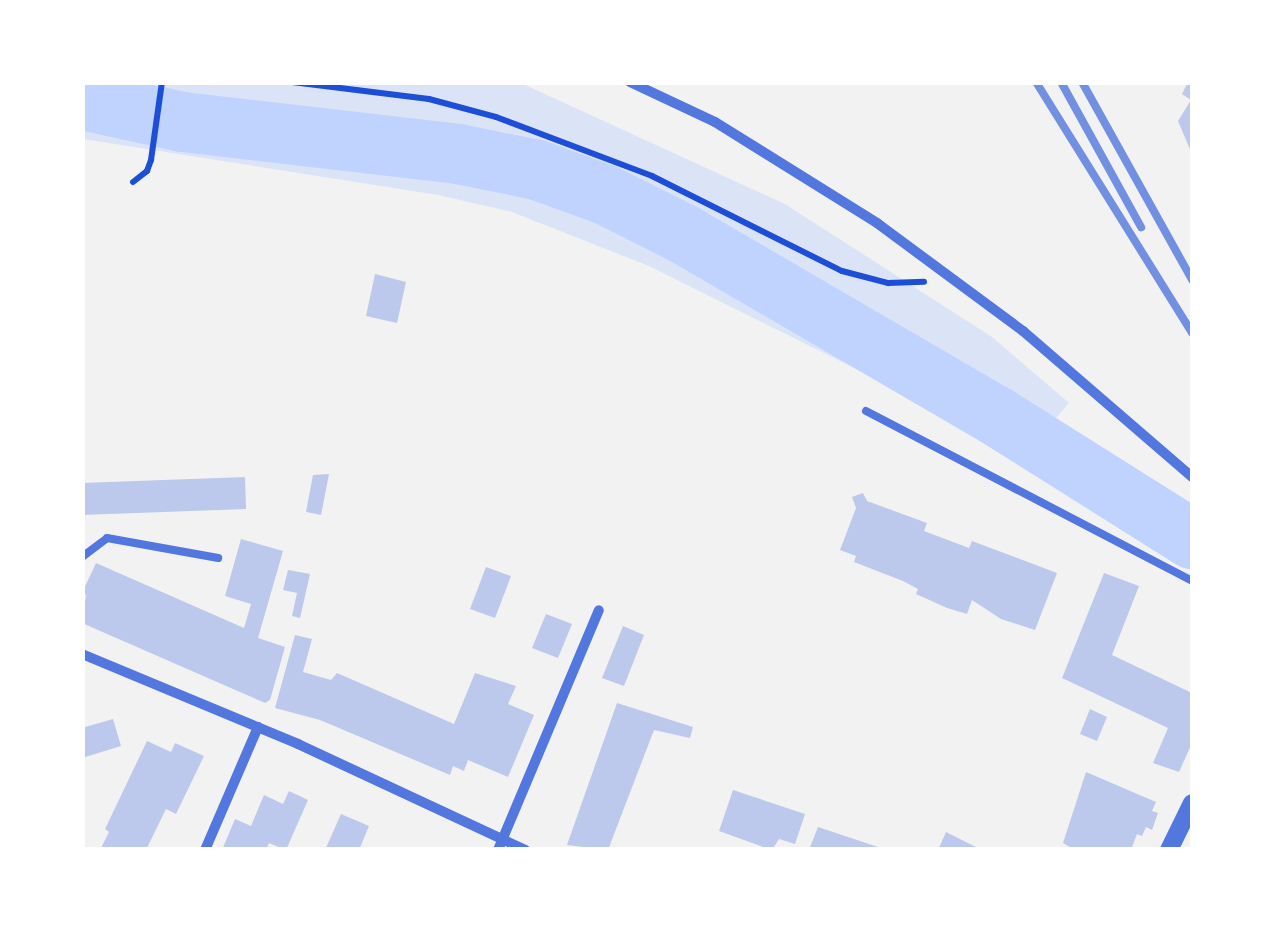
<!DOCTYPE html>
<html>
<head>
<meta charset="utf-8">
<style>
	body { margin:0 }
	#map { position:relative; width:1275px; height:932px; overflow:hidden; background:#f2f2f2; font-family:Mulish,sans-serif }
	div>[style] { position:absolute }
	.green>* { inset:0; background:#dbe4f7 }
	.river>* { height:60px; margin:-30px; padding:0 30px; transform-origin:30px; border-radius:30px; background:#bfd3fe }
	.building>* { inset:0; background:#bdc9ec }
	.path>* { height:6px; margin:-3px; padding:0 3px; transform-origin:3px; border-radius:3px; background:#1d4ed8 }
	.service>* { height:8px; margin:-4px; padding:0 4px; transform-origin:4px; border-radius:4px; background:#5277de }
	.minor>* { height:10px; margin:-5px; padding:0 5px; transform-origin:5px; border-radius:5px; background:#5277de }
	.tertiary>* { height:18px; margin:-9px; padding:0 9px; transform-origin:9px; border-radius:9px; background:#5277de }
	.rail>* { height:8px; margin:-4px; padding:0 4px; transform-origin:4px; border-radius:4px; background:#7290e2 }
	span { translate:-50% -50%; white-space:nowrap; text-align:center; line-height:1.15; -webkit-text-stroke:10px #fff; paint-order:stroke }
	.frame { position:absolute; inset:0; border:85px solid #fff; pointer-events:none }
</style>
</head>
<body>
<div id="map">
	<div class="green">
		<div style="clip-path:polygon(83px 83px,521px 83px,785px 204px,992px 337px,1069px 403px,1025px 453px,649px 266px,512px 212px,438px 195px,83px 139px)"></div>
	</div>
	<div class="river">
		<div style="left:82px;top:100px;width:103px;rotate:12.3deg"></div>
		<div style="left:183px;top:122px;width:277px;rotate:6.6deg"></div>
		<div style="left:458px;top:154px;width:81px;rotate:11.4deg"></div>
		<div style="left:537px;top:170px;width:73px;rotate:19.9deg"></div>
		<div style="left:606px;top:195px;width:85px;rotate:26.6deg"></div>
		<div style="left:682px;top:233px;width:362px;rotate:30.2deg"></div>
		<div style="left:995px;top:415px;width:233px;rotate:32.2deg"></div>
	</div>
	<div class="building">
		<div style="clip-path:polygon(1188px 82px,1192px 82px,1192px 154px,1178px 121px,1191px 100px,1182px 94px)"></div>
		<div style="clip-path:polygon(375px 274px,406px 282px,397px 323px,366px 316px)"></div>
		<div style="clip-path:polygon(329px 474px,321px 515px,306px 512px,313px 475px)"></div>
		<div style="clip-path:polygon(245px 477px,246px 509px,82px 515px,82px 483px)"></div>
		<div style="clip-path:polygon(863px 493px,867px 501px,927px 523px,924px 531px,969px 548px,972px 541px,1057px 573px,1035px 630px,1001px 619px,972px 600px,967px 614px,947px 608px,916px 594px,918px 589px,903px 581px,854px 562px,856px 556px,840px 550px,856px 508px,852px 497px)"></div>
		<div style="clip-path:polygon(241px 539px,283px 551px,258px 638px,285px 647px,270px 700px,265px 703px,82px 623px,86px 595px,82px 593px,96px 563px,244px 628px,251px 604px,225px 596px)"></div>
		<div style="clip-path:polygon(486px 567px,511px 576px,495px 618px,470px 609px)"></div>
		<div style="clip-path:polygon(288px 570px,310px 574px,300px 618px,292px 616px,297px 593px,283px 590px)"></div>
		<div style="clip-path:polygon(1104px 573px,1139px 586px,1112px 655px,1192px 693px,1192px 743px,1179px 772px,1153px 763px,1168px 728px,1062px 678px)"></div>
		<div style="clip-path:polygon(546px 614px,572px 624px,558px 658px,532px 648px)"></div>
		<div style="clip-path:polygon(623px 626px,644px 635px,624px 686px,602px 678px)"></div>
		<div style="clip-path:polygon(295px 635px,312px 639px,303px 672px,331px 680px,337px 673px,454px 724px,475px 673px,516px 686px,508px 704px,534px 715px,508px 777px,468px 760px,464px 771px,453px 766px,450px 775px,320px 720px,275px 708px)"></div>
		<div style="clip-path:polygon(617px 703px,693px 727px,690px 738px,654px 730px,608px 850px,567px 845px)"></div>
		<div style="clip-path:polygon(1090px 709px,1107px 717px,1097px 741px,1080px 734px)"></div>
		<div style="clip-path:polygon(113px 719px,121px 746px,82px 758px,82px 728px)"></div>
		<div style="clip-path:polygon(147px 741px,171px 752px,175px 743px,204px 756px,176px 814px,166px 809px,146px 850px,100px 850px,109px 832px,105px 829px)"></div>
		<div style="clip-path:polygon(1086px 772px,1156px 802px,1152px 811px,1158px 813px,1152px 830px,1146px 827px,1142px 836px,1137px 834px,1131px 850px,1075px 850px,1063px 843px)"></div>
		<div style="clip-path:polygon(733px 790px,805px 814px,795px 844px,779px 839px,772px 850px,719px 831px)"></div>
		<div style="clip-path:polygon(289px 791px,308px 800px,286px 850px,269px 843px,266px 850px,222px 850px,235px 819px,251px 826px,264px 795px,283px 804px)"></div>
		<div style="clip-path:polygon(341px 814px,369px 826px,359px 850px,325px 850px)"></div>
		<div style="clip-path:polygon(818px 827px,884px 849px,884px 850px,809px 850px)"></div>
		<div style="clip-path:polygon(946px 832px,982px 850px,938px 850px)"></div>
	</div>
	<div class="path">
		<div style="left:292px;top:82px;width:138px;rotate:7.1deg"></div>
		<div style="left:429px;top:99px;width:69px;rotate:15deg"></div>
		<div style="left:496px;top:117px;width:167px;rotate:20.7deg"></div>
		<div style="left:652px;top:176px;width:212px;rotate:26.6deg"></div>
		<div style="left:842px;top:271px;width:48px;rotate:14.6deg"></div>
		<div style="left:888px;top:283px;width:36px;rotate:-2deg"></div>
		<div style="left:133px;top:182px;width:18px;rotate:-38deg"></div>
		<div style="left:147px;top:171px;width:12px;rotate:-70deg"></div>
		<div style="left:151px;top:160px;width:79px;rotate:-82deg"></div>
	</div>
	<div class="service">
		<div style="left:866px;top:411px;width:368px;rotate:27.5deg"></div>
		<div style="left:82px;top:557px;width:31px;rotate:-37deg"></div>
		<div style="left:107px;top:538px;width:113px;rotate:10.2deg"></div>
	</div>
	<div class="minor">
		<div style="left:630px;top:82px;width:94px;rotate:25.2deg"></div>
		<div style="left:715px;top:122px;width:191px;rotate:31.9deg"></div>
		<div style="left:877px;top:223px;width:182px;rotate:36.5deg"></div>
		<div style="left:1023px;top:331px;width:223px;rotate:40.8deg"></div>
		<div style="left:82px;top:654px;width:234px;rotate:22.6deg"></div>
		<div style="left:298px;top:744px;width:251px;rotate:25deg"></div>
		<div style="left:205px;top:850px;width:134px;rotate:-66.7deg"></div>
		<div style="left:498px;top:850px;width:260px;rotate:-67.2deg"></div>
	</div>
	<div class="tertiary">
		<div style="left:1169px;top:850px;width:52px;rotate:-63.9deg"></div>
	</div>
	<div class="rail">
		<div style="left:1036px;top:82px;width:296px;rotate:58.1deg"></div>
		<div style="left:1061px;top:82px;width:166px;rotate:61.1deg"></div>
		<div style="left:1082px;top:82px;width:227px;rotate:60.9deg"></div>
	</div>
	<div class="frame"></div>
</div>
</body>
</html>
